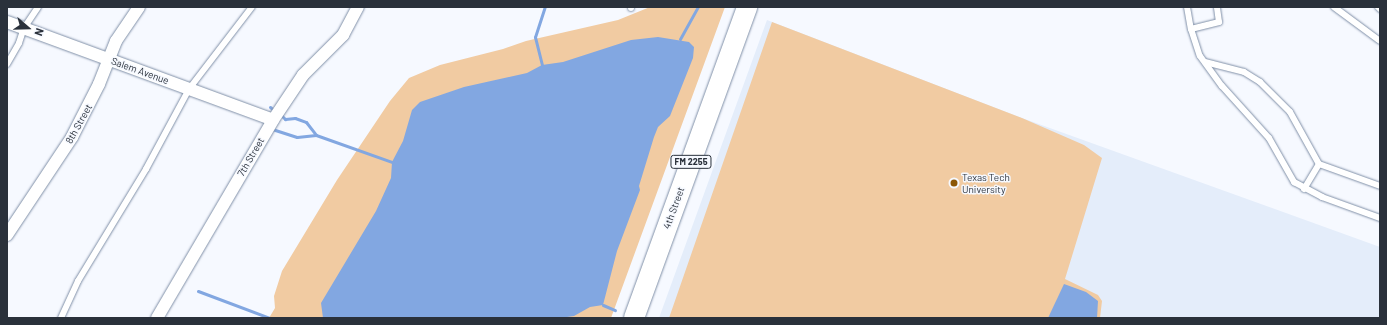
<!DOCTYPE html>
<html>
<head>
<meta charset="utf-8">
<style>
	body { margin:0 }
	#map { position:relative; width:1387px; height:325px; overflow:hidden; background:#f6f9ff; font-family:Barlow,sans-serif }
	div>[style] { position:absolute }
	.built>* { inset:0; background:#e4edfa }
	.green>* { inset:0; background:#f1cba2 }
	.water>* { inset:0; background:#82a7e1 }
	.stream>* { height:3px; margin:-1.5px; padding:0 1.5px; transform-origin:1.5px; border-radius:1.5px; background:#82a7e1 }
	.roads { filter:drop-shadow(0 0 1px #8090a8) drop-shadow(0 0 1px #8090a8) }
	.service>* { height:6px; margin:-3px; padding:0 3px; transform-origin:3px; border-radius:3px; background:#fff }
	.minor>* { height:12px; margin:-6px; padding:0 6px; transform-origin:6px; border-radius:6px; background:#fff }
	.primary>* { height:20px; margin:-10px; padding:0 10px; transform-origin:10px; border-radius:10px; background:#fff }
	.dots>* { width:11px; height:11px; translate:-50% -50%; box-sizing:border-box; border:2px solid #f6f9ff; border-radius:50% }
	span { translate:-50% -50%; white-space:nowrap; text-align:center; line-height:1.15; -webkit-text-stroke:3px #f6f9ff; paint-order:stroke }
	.shield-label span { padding:1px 3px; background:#f6f9ff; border:1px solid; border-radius:3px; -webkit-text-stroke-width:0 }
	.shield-label { font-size:9px; color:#2a313b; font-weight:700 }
	.street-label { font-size:10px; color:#2a313b }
	.poi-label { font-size:10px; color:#2a313b }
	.left { translate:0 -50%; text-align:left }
	.frame { position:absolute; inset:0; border:8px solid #2a313b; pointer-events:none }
	.north { position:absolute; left:8px; top:8px; width:40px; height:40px; -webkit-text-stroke:3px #f6f9ff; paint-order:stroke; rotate:110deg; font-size:11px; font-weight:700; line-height:16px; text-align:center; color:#2a313b }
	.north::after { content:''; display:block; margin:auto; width:14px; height:18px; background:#2a313b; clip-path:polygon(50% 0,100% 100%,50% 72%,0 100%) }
</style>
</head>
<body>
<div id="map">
	<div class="built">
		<div style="clip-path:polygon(767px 20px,1022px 118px,1380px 247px,1380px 318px,659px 318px)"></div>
	</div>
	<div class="green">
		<div style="clip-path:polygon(650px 7px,725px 7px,611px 318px,269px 318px,275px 308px,274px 296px,282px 271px,337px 180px,390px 101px,409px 78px,440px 65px,503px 49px,526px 41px,618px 20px)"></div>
		<div style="clip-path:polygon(772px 22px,1022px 118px,1084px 145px,1102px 158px,1065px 279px,1098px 295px,1102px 301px,1100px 318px,669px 318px)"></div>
	</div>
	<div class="water">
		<div style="clip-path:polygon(658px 37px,689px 42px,694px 47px,693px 58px,670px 116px,658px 127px,654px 137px,639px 186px,640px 190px,617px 251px,603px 305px,590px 307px,574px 316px,560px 318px,323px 318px,321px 303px,376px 211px,391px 178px,392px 162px,403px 141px,412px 110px,420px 102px,464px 87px,527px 73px,542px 65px,563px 62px,631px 40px)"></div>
		<div style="clip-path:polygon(1064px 284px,1086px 292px,1098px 301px,1097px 318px,1048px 318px)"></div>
	</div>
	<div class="stream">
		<div style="left:680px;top:39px;width:37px;rotate:-61deg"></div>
		<div style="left:542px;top:65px;width:29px;rotate:-104deg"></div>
		<div style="left:535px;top:37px;width:32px;rotate:-72deg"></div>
		<div style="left:270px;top:107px;width:8px;rotate:40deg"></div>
		<div style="left:281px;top:115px;width:6px;rotate:45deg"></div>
		<div style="left:285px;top:119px;width:10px;rotate:-6deg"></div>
		<div style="left:295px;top:118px;width:12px;rotate:20deg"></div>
		<div style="left:306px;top:122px;width:16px;rotate:52deg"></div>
		<div style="left:316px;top:135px;width:81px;rotate:19.6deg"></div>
		<div style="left:272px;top:129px;width:26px;rotate:18deg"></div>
		<div style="left:297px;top:137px;width:19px;rotate:-6deg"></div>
		<div style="left:198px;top:291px;width:77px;rotate:20.6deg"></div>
		<div style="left:603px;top:305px;width:13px;rotate:23deg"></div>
	</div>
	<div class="roads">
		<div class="service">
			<div style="left:1187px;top:7px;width:22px;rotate:80deg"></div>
			<div style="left:1191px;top:29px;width:28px;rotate:72deg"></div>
			<div style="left:1200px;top:56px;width:37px;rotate:54deg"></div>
			<div style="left:1222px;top:86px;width:70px;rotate:47.9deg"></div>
			<div style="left:1269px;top:138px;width:51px;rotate:60.4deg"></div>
			<div style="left:1294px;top:182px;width:32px;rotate:28deg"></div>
			<div style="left:1322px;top:197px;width:62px;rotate:19.9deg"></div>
			<div style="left:1334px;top:7px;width:57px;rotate:36.5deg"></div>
			<div style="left:1378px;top:7px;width:3px;rotate:45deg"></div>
			<div style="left:631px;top:8px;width:1px;rotate:-90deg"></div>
			<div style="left:1191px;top:29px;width:29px;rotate:-14deg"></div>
			<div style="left:1219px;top:22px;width:15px;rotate:-98deg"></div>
			<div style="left:1205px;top:62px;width:40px;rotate:14.4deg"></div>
			<div style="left:1244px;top:72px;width:19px;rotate:32deg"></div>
			<div style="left:1260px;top:82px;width:42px;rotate:45deg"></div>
			<div style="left:1290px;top:112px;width:60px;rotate:60.9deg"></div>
			<div style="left:1319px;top:164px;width:65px;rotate:19.8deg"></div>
			<div style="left:7px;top:64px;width:24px;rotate:-60deg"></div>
			<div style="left:19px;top:43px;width:16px;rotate:-72deg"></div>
			<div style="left:24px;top:28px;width:25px;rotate:-56deg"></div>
			<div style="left:1304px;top:189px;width:29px;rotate:-59deg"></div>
			<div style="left:61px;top:318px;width:41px;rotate:-65.3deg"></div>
			<div style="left:78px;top:281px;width:131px;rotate:-58.7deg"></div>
			<div style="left:146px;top:169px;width:91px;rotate:-61.7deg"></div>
			<div style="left:189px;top:89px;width:103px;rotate:-52.5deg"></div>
		</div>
		<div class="minor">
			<div style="left:7px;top:22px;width:283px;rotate:20.2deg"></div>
			<div style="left:7px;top:235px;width:118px;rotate:-56.4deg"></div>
			<div style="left:72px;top:137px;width:59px;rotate:-63deg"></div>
			<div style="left:99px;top:84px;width:46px;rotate:-68.4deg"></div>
			<div style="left:116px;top:41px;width:41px;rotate:-55.9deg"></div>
			<div style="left:157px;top:318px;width:229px;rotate:-59.6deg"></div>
			<div style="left:273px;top:120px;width:54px;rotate:-56.3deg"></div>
			<div style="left:303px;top:75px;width:57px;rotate:-45deg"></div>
			<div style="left:343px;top:35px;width:32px;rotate:-62deg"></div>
		</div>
		<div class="primary">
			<div style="left:634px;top:318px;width:331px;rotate:-70deg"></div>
		</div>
	</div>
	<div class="dots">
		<div style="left:954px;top:183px;background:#8c5706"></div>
	</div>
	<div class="shield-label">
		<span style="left:691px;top:162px">FM 2255</span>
	</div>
	<div class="street-label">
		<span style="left:140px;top:71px;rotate:20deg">Salem Avenue</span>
		<span style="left:79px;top:124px;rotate:-61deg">8th Street</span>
		<span style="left:251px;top:157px;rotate:-60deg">7th Street</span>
		<span style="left:674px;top:208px;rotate:-70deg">4th Street</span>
	</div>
	<div class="poi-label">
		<span class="left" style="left:962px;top:183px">Texas Tech<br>University</span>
	</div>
	<div class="frame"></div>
	<div class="north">N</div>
</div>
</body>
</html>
